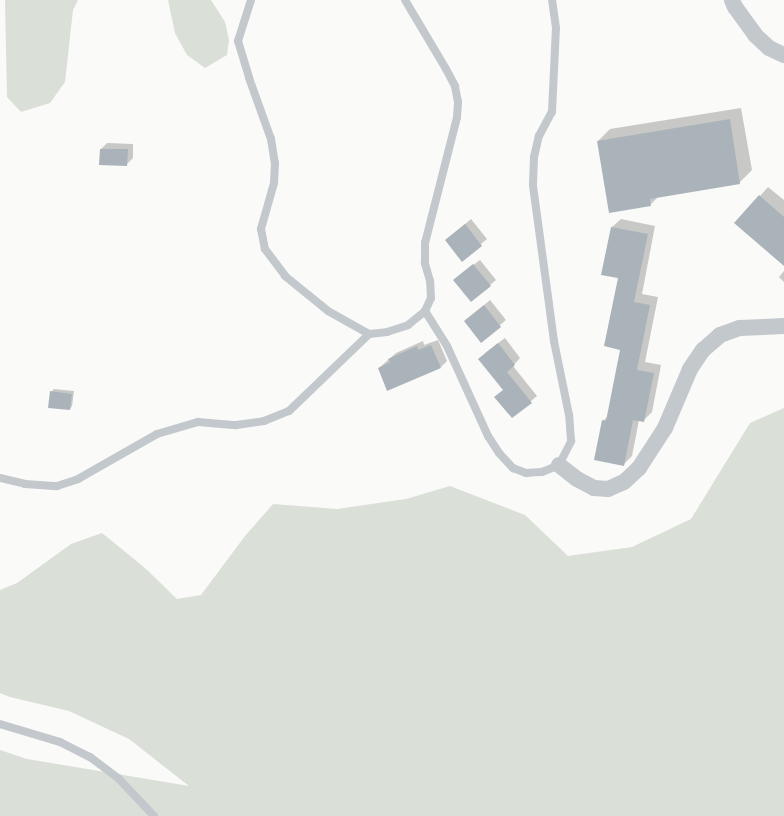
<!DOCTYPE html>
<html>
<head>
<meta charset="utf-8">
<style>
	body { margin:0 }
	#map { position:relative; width:784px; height:816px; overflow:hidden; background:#fafaf8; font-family:"DejaVu Sans",sans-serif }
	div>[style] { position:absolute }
	.green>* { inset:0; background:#dadfd7 }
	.shadow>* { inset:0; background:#0003 }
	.building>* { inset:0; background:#aab3b9 }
	.lane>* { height:8px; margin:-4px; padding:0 4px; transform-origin:4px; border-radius:4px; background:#c3c8cc }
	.street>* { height:16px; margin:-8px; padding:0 8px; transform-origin:8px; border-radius:8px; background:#c3c8cc }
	span { translate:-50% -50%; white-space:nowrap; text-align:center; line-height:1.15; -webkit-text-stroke:5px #fff; paint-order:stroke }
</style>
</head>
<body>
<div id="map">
	<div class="green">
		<div style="clip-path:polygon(5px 0,78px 0,73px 10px,65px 82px,50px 103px,21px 112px,7px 97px)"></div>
		<div style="clip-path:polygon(168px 0,211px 0,225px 22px,229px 40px,227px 55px,205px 68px,187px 55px,175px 33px)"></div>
		<div style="clip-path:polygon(784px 408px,784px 816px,0 816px,0 750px,27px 759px,189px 786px,129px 739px,69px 711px,10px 697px,0 693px,0 590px,17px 583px,71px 544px,102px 533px,145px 568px,177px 599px,201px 595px,245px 536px,273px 504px,337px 509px,406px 499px,450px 486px,525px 515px,568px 556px,632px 547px,691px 519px,750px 423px)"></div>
	</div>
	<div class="shadow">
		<div style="clip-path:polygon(741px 108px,752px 170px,740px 182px,659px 196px,650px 205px,598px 141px,610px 129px)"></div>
		<div style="clip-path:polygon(107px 143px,133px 144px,133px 158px,127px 164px,101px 149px)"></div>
		<div style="clip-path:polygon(768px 187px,784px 200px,784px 264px,760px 196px)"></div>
		<div style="clip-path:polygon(471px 219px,487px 239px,462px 260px,452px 235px)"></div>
		<div style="clip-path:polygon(621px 219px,655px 226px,642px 294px,658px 297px,645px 362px,661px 365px,652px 412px,643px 421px,639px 420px,632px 456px,623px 465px,603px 421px,608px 416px,622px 349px,619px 278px,603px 274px,612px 227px)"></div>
		<div style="clip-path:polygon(480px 260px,496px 280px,490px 285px,461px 274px)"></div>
		<div style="clip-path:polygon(784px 271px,784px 282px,779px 277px)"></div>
		<div style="clip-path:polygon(490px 300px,506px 320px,481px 341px,465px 321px)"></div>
		<div style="clip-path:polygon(505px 338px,520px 358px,513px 366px,537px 396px,512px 417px,504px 389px,485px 353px)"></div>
		<div style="clip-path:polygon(438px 340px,447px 361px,441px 367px,388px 389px,379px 368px,396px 353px,423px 341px,424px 345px)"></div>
		<div style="clip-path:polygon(54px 389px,74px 391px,72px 406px,70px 409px,52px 391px)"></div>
	</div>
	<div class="building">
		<div style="clip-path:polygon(730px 119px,740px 184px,650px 199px,651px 206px,609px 213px,597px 141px)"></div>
		<div style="clip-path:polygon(100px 149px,128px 149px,127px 166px,99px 165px)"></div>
		<div style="clip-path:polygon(759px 195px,784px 217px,784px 266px,734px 223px)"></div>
		<div style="clip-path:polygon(465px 224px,482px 246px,462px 262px,445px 240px)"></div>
		<div style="clip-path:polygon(611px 227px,648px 234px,634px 302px,650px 305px,637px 370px,654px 373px,644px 422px,633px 420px,624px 466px,594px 460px,602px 420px,606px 421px,620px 350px,604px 346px,618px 278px,601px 275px)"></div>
		<div style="clip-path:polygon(473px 264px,491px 286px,471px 302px,453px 280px)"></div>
		<div style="clip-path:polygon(484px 305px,501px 327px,481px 343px,464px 321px)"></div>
		<div style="clip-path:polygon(498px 343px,515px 365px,507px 372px,532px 403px,512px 418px,494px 397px,503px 390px,478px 359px)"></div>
		<div style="clip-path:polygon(431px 345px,441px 368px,387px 391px,378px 368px,390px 362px,388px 359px,417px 346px,418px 350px)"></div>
		<div style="clip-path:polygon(50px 391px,72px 394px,70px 410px,48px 408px)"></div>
	</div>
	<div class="lane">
		<div style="left:251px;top:0;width:43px;rotate:107.6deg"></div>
		<div style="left:238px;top:41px;width:39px;rotate:73deg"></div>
		<div style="left:249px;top:78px;width:65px;rotate:70.2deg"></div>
		<div style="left:271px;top:139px;width:24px;rotate:81deg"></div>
		<div style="left:275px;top:163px;width:20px;rotate:93deg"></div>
		<div style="left:274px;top:183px;width:48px;rotate:105.8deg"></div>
		<div style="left:261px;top:229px;width:20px;rotate:79deg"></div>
		<div style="left:265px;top:249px;width:34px;rotate:53deg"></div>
		<div style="left:285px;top:276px;width:55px;rotate:39.1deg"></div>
		<div style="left:328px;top:311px;width:47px;rotate:29.3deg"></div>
		<div style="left:369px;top:334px;width:18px;rotate:-6deg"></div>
		<div style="left:387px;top:332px;width:22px;rotate:-18deg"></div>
		<div style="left:408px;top:325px;width:22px;rotate:-39deg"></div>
		<div style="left:425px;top:311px;width:14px;rotate:-65deg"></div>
		<div style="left:431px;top:298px;width:17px;rotate:-93deg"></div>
		<div style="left:430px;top:281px;width:19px;rotate:-106deg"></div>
		<div style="left:425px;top:263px;width:20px;rotate:-90deg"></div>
		<div style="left:425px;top:243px;width:130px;rotate:-75.7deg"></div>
		<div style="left:457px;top:117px;width:15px;rotate:-86deg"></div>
		<div style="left:458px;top:102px;width:16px;rotate:-101deg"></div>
		<div style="left:455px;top:86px;width:19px;rotate:-118deg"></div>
		<div style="left:446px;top:69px;width:80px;rotate:-120.7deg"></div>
		<div style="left:425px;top:311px;width:41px;rotate:57.8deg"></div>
		<div style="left:447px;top:346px;width:99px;rotate:65.5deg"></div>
		<div style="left:488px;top:436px;width:20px;rotate:57deg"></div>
		<div style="left:499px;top:453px;width:21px;rotate:47deg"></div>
		<div style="left:513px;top:468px;width:14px;rotate:21deg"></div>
		<div style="left:526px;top:473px;width:16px;rotate:-4deg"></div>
		<div style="left:542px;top:472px;width:18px;rotate:-22deg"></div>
		<div style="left:559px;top:465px;width:27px;rotate:-63deg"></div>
		<div style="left:571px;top:441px;width:26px;rotate:-94deg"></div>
		<div style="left:569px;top:415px;width:76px;rotate:-101.5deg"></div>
		<div style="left:554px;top:341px;width:157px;rotate:-97.7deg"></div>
		<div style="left:533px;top:185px;width:28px;rotate:-88deg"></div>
		<div style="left:534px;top:157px;width:22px;rotate:-77deg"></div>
		<div style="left:539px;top:136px;width:27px;rotate:-62deg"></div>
		<div style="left:552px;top:112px;width:84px;rotate:-87.3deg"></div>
		<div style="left:556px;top:28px;width:28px;rotate:-98deg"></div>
		<div style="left:0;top:478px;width:26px;rotate:13deg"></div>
		<div style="left:25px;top:484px;width:32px;rotate:4deg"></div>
		<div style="left:57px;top:486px;width:22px;rotate:-18deg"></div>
		<div style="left:78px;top:479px;width:91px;rotate:-29.7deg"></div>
		<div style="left:157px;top:434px;width:43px;rotate:-16.3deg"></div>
		<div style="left:198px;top:422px;width:38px;rotate:5deg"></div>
		<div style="left:236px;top:425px;width:28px;rotate:-8deg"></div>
		<div style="left:264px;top:421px;width:27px;rotate:-22deg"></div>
		<div style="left:289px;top:411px;width:111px;rotate:-43.9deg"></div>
		<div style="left:0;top:724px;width:63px;rotate:16.7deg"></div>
		<div style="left:60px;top:742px;width:34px;rotate:27deg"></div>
		<div style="left:90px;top:757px;width:36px;rotate:37deg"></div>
		<div style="left:119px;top:779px;width:51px;rotate:46.6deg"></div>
	</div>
	<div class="street">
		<div style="left:732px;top:0;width:8px;rotate:67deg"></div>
		<div style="left:735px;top:7px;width:34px;rotate:54deg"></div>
		<div style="left:755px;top:35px;width:19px;rotate:43deg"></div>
		<div style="left:769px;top:48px;width:17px;rotate:25deg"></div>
		<div style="left:559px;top:465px;width:23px;rotate:38deg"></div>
		<div style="left:577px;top:479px;width:19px;rotate:28deg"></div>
		<div style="left:594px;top:488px;width:14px;rotate:4deg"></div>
		<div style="left:608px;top:489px;width:17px;rotate:-24deg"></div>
		<div style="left:624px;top:482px;width:21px;rotate:-43deg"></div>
		<div style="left:639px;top:468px;width:48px;rotate:-57deg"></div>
		<div style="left:665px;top:428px;width:64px;rotate:-67deg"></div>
		<div style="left:690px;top:369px;width:23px;rotate:-56deg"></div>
		<div style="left:703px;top:350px;width:23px;rotate:-41deg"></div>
		<div style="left:720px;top:335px;width:20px;rotate:-20deg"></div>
		<div style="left:739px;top:328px;width:45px;rotate:-2.5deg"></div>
	</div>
</div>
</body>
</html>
